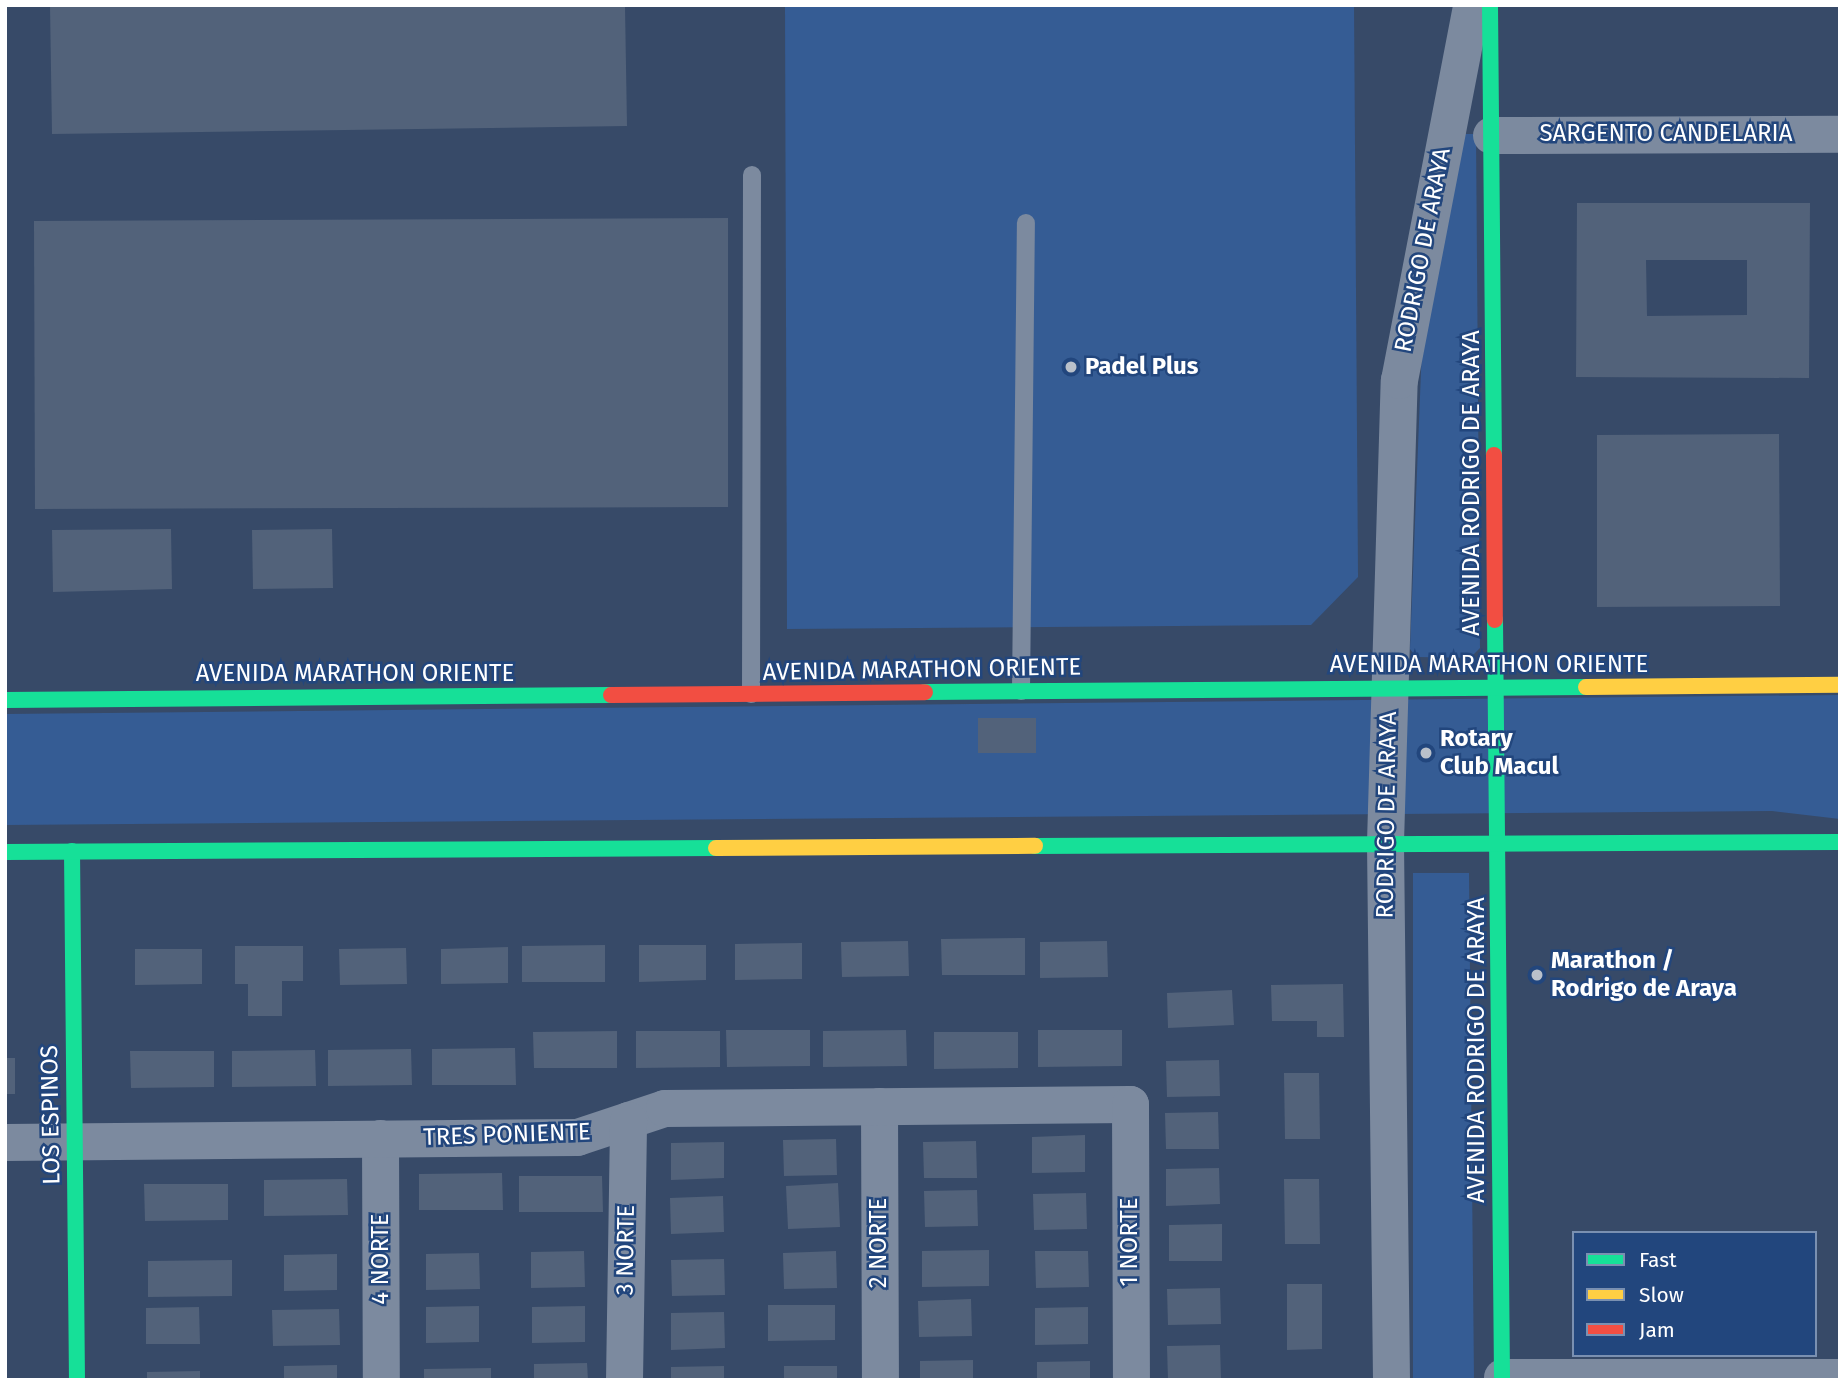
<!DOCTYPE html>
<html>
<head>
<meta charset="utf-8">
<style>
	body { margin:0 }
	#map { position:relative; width:1845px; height:1385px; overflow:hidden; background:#374a68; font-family:"Fira Sans",sans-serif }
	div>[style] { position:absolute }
	.green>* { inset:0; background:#355c94 }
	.building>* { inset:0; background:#52627a }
	.lane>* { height:18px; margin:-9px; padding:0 9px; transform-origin:9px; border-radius:9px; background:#7c8a9f }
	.street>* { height:37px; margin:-18.5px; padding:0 18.5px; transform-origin:18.5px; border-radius:18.5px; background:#7c8a9f }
	.fast>* { height:16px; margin:-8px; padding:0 8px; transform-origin:8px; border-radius:8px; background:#16e098 }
	.slow>* { height:16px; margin:-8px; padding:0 8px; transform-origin:8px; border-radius:8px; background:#ffcf43 }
	.jam>* { height:16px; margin:-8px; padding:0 8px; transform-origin:8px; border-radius:8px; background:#f24e42 }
	.dots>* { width:19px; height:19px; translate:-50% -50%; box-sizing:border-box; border:4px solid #22467d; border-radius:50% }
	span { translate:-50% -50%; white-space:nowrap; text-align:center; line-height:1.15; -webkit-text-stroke:5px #22467d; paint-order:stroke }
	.street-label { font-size:24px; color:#fff }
	.poi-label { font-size:24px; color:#fff; font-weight:700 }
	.left { translate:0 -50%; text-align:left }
	.frame { position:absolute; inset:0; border:7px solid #fff; pointer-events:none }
	.legend { position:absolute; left:1572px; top:1231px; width:245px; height:126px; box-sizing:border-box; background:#22467d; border:2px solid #7a90b1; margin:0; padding:9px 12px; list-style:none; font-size:21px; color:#fff }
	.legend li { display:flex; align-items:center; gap:14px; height:35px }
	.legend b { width:35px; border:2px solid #7a90b1 }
</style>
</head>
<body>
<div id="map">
	<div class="green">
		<div style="clip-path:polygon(785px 5px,1354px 5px,1358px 577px,1311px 625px,787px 629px)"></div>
		<div style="clip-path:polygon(1456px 134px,1476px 134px,1480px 648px,1470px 658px,1416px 657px,1410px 649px,1422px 346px)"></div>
		<div style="clip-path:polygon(1840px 695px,1840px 819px,1772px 811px,5px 825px,5px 714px)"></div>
		<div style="clip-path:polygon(1413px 873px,1469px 873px,1474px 1380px,1413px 1380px)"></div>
	</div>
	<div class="building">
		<div style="clip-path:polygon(50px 5px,625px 7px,627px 126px,52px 134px)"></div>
		<div style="clip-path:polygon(evenodd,1577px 203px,1810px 203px,1809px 378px,1576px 377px,1577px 203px,1646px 260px,1747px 260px,1747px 315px,1647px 316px,1646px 260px)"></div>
		<div style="clip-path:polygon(728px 218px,728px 507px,35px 509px,34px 221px)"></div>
		<div style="clip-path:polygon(1779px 434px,1780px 606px,1597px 607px,1597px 435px)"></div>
		<div style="clip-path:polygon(171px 529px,172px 589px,53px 592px,52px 530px)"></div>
		<div style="clip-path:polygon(332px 529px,333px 588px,253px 589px,252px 530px)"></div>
		<div style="clip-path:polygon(978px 718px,1036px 718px,1036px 753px,978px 753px)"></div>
		<div style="clip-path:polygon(1025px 938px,1025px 975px,942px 975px,941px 939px)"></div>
		<div style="clip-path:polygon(908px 941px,909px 976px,842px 977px,841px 942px)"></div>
		<div style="clip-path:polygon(1107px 941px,1108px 977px,1040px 978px,1040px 942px)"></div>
		<div style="clip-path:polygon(802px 943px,802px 979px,735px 980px,735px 944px)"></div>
		<div style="clip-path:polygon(605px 945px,605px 982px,522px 982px,522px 946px)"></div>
		<div style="clip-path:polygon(639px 945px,706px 945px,706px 980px,639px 982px)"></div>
		<div style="clip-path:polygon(235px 946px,303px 946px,303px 981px,282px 981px,282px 1016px,248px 1016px,248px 984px,235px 984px)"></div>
		<div style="clip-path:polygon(508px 947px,508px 983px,441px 984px,441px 949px)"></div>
		<div style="clip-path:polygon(406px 948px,407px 984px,340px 985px,339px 949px)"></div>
		<div style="clip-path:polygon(135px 949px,202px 949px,202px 984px,135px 985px)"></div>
		<div style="clip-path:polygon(1343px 984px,1344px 1037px,1317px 1037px,1317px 1021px,1272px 1021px,1271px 985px)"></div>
		<div style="clip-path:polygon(1232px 990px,1234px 1025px,1168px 1028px,1167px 993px)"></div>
		<div style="clip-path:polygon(726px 1030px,810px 1030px,810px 1066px,727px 1067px)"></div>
		<div style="clip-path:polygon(906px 1030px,907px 1066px,823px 1067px,823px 1031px)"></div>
		<div style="clip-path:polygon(1038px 1030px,1122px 1030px,1122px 1066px,1038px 1067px)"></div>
		<div style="clip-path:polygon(617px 1031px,617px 1068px,534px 1068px,533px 1032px)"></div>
		<div style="clip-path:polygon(636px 1031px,720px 1031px,720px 1067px,636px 1068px)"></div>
		<div style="clip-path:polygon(934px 1032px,1018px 1032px,1018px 1068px,934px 1069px)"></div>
		<div style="clip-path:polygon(515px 1048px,516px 1085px,432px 1085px,432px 1049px)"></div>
		<div style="clip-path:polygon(411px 1049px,412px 1085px,328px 1086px,328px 1050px)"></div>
		<div style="clip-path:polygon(315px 1050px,316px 1086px,232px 1087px,232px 1051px)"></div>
		<div style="clip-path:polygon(130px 1051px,214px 1051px,214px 1087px,131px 1088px)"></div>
		<div style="clip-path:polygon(5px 1058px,15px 1058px,15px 1094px,5px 1094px)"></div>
		<div style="clip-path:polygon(1219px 1060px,1220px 1096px,1167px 1097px,1166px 1061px)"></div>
		<div style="clip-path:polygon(1284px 1073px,1319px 1073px,1320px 1139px,1285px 1139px)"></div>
		<div style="clip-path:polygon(1218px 1112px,1219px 1149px,1166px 1149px,1165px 1113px)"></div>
		<div style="clip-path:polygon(1085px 1135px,1085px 1172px,1032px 1173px,1032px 1137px)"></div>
		<div style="clip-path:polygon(836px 1139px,837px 1175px,784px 1176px,783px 1140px)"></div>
		<div style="clip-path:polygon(976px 1141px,977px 1178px,924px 1178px,923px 1142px)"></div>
		<div style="clip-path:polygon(724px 1142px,724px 1178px,671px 1180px,671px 1143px)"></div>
		<div style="clip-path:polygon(1219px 1168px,1220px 1204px,1166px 1206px,1166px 1169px)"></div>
		<div style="clip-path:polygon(502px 1173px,503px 1210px,419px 1210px,419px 1174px)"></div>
		<div style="clip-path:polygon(519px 1176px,602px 1176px,603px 1212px,519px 1212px)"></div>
		<div style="clip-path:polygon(347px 1179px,348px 1215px,264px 1216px,264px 1180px)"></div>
		<div style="clip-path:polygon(1284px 1179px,1319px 1179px,1320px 1244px,1285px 1244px)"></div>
		<div style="clip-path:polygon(838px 1183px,840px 1227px,788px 1229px,786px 1186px)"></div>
		<div style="clip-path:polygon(144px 1184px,228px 1184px,228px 1220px,145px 1221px)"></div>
		<div style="clip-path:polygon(977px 1190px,978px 1226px,925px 1227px,924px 1191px)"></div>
		<div style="clip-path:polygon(1086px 1193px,1087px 1229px,1034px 1230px,1033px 1194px)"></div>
		<div style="clip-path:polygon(723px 1196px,724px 1232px,671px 1234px,670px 1198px)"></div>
		<div style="clip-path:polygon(1222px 1224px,1222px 1261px,1169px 1261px,1169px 1225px)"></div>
		<div style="clip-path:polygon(989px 1250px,989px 1286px,922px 1287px,922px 1251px)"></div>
		<div style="clip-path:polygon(584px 1251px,585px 1287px,531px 1288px,531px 1252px)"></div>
		<div style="clip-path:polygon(836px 1251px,837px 1288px,784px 1289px,783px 1253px)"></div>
		<div style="clip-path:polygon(1035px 1251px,1088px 1251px,1089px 1287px,1036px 1288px)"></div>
		<div style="clip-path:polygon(479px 1253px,480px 1289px,426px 1290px,426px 1254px)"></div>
		<div style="clip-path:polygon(337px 1254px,337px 1290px,284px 1291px,284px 1255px)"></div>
		<div style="clip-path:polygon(724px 1259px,725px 1295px,672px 1296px,671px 1260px)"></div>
		<div style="clip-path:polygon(232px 1260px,232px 1296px,148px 1297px,148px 1261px)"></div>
		<div style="clip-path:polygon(1287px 1284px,1322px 1284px,1322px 1349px,1287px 1350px)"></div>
		<div style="clip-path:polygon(1220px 1288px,1221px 1324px,1168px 1325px,1167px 1289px)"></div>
		<div style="clip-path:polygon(971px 1299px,972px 1336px,919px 1337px,918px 1301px)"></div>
		<div style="clip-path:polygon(768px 1305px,835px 1305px,835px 1340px,768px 1341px)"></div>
		<div style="clip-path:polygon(479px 1306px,479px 1342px,426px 1343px,426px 1307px)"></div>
		<div style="clip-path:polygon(585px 1306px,585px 1342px,532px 1343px,532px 1307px)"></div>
		<div style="clip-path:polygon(199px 1307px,200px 1344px,146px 1344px,146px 1308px)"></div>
		<div style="clip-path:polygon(1088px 1307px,1088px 1344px,1035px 1345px,1035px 1308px)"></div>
		<div style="clip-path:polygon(339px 1309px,340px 1345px,273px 1346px,272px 1310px)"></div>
		<div style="clip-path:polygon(724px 1312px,725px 1348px,671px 1350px,671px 1313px)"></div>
		<div style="clip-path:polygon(1220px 1345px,1221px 1380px,1168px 1380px,1167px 1346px)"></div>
		<div style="clip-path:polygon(973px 1360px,973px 1380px,920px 1380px,920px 1361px)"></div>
		<div style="clip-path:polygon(1090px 1361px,1090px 1380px,1037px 1380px,1037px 1362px)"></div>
		<div style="clip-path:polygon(587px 1363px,588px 1380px,534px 1380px,534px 1364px)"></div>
		<div style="clip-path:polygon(337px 1365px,337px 1380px,284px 1380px,284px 1366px)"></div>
		<div style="clip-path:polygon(724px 1366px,724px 1380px,671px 1380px,671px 1367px)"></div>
		<div style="clip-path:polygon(784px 1366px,837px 1366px,837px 1380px,784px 1380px)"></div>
		<div style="clip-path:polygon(491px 1368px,491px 1380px,424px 1380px,424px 1369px)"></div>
		<div style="clip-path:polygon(200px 1371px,200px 1380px,147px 1380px,147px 1372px)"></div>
	</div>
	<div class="lane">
		<div style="left:1021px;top:691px;width:468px;rotate:-89.4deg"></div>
		<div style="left:751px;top:694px;width:519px;rotate:-89.89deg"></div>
	</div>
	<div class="street">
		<div style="left:1491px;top:135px;width:349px;rotate:-0.2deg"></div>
		<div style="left:879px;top:1106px;width:274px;rotate:89.8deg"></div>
		<div style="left:380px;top:1138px;width:242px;rotate:89.8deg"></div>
		<div style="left:5px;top:1142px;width:572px;rotate:-0.5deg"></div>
		<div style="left:577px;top:1137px;width:92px;rotate:-18.4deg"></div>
		<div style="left:664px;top:1108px;width:466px;rotate:-0.5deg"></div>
		<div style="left:1130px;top:1104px;width:276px;rotate:89.8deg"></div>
		<div style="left:1502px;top:1377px;width:338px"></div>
		<div style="left:624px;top:1380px;width:260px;rotate:-89.1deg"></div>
		<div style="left:1391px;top:1380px;width:538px;rotate:-90.64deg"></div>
		<div style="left:1385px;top:842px;width:462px;rotate:-88.3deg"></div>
		<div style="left:1399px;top:380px;width:382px;rotate:-79.1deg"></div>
	</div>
	<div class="fast">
		<div style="left:1490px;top:5px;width:450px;rotate:89.5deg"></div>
		<div style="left:1495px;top:620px;width:760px;rotate:89.47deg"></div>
		<div style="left:925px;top:692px;width:661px;rotate:-0.43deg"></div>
		<div style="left:5px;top:700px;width:606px;rotate:-0.47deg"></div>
		<div style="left:1035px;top:846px;width:805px;rotate:-0.28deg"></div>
		<div style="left:72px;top:851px;width:529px;rotate:89.46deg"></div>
		<div style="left:5px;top:852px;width:711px;rotate:-0.32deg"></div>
	</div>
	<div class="slow">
		<div style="left:1586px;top:687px;width:254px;rotate:-0.5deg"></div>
		<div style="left:716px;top:848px;width:319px;rotate:-0.4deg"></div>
	</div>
	<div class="jam">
		<div style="left:1494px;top:455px;width:165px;rotate:89.7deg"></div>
		<div style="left:611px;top:695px;width:314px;rotate:-0.5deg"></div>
	</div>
	<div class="dots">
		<div style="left:1071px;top:367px;background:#b9c0ca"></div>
		<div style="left:1426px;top:753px;background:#b9c0ca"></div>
		<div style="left:1537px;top:975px;background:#b9c0ca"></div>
	</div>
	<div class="street-label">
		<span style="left:1666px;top:134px">SARGENTO CANDELARIA</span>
		<span style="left:1423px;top:250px;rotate:-79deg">RODRIGO DE ARAYA</span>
		<span style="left:1472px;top:483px;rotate:-90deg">AVENIDA RODRIGO DE ARAYA</span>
		<span style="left:1489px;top:665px">AVENIDA MARATHON ORIENTE</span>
		<span style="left:922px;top:670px;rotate:-1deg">AVENIDA MARATHON ORIENTE</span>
		<span style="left:355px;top:674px">AVENIDA MARATHON ORIENTE</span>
		<span style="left:1387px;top:815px;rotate:-89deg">RODRIGO DE ARAYA</span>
		<span style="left:1477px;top:1050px;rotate:-90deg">AVENIDA RODRIGO DE ARAYA</span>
		<span style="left:51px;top:1115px;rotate:-91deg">LOS ESPINOS</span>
		<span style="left:507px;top:1135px;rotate:-2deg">TRES PONIENTE</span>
		<span style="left:1130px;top:1242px;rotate:-90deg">1 NORTE</span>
		<span style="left:879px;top:1243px;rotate:-90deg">2 NORTE</span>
		<span style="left:626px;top:1250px;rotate:-89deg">3 NORTE</span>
		<span style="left:381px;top:1259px;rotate:-90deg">4 NORTE</span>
	</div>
	<div class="poi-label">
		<span class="left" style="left:1085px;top:367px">Padel Plus</span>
		<span class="left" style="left:1440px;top:753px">Rotary<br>Club Macul</span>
		<span class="left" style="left:1551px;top:975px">Marathon /<br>Rodrigo de Araya</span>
	</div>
	<div class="frame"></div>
	<ul class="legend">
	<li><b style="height:9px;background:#16e098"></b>Fast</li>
	<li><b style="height:9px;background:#ffcf43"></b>Slow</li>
	<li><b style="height:9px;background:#f24e42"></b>Jam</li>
	</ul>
</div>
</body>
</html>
